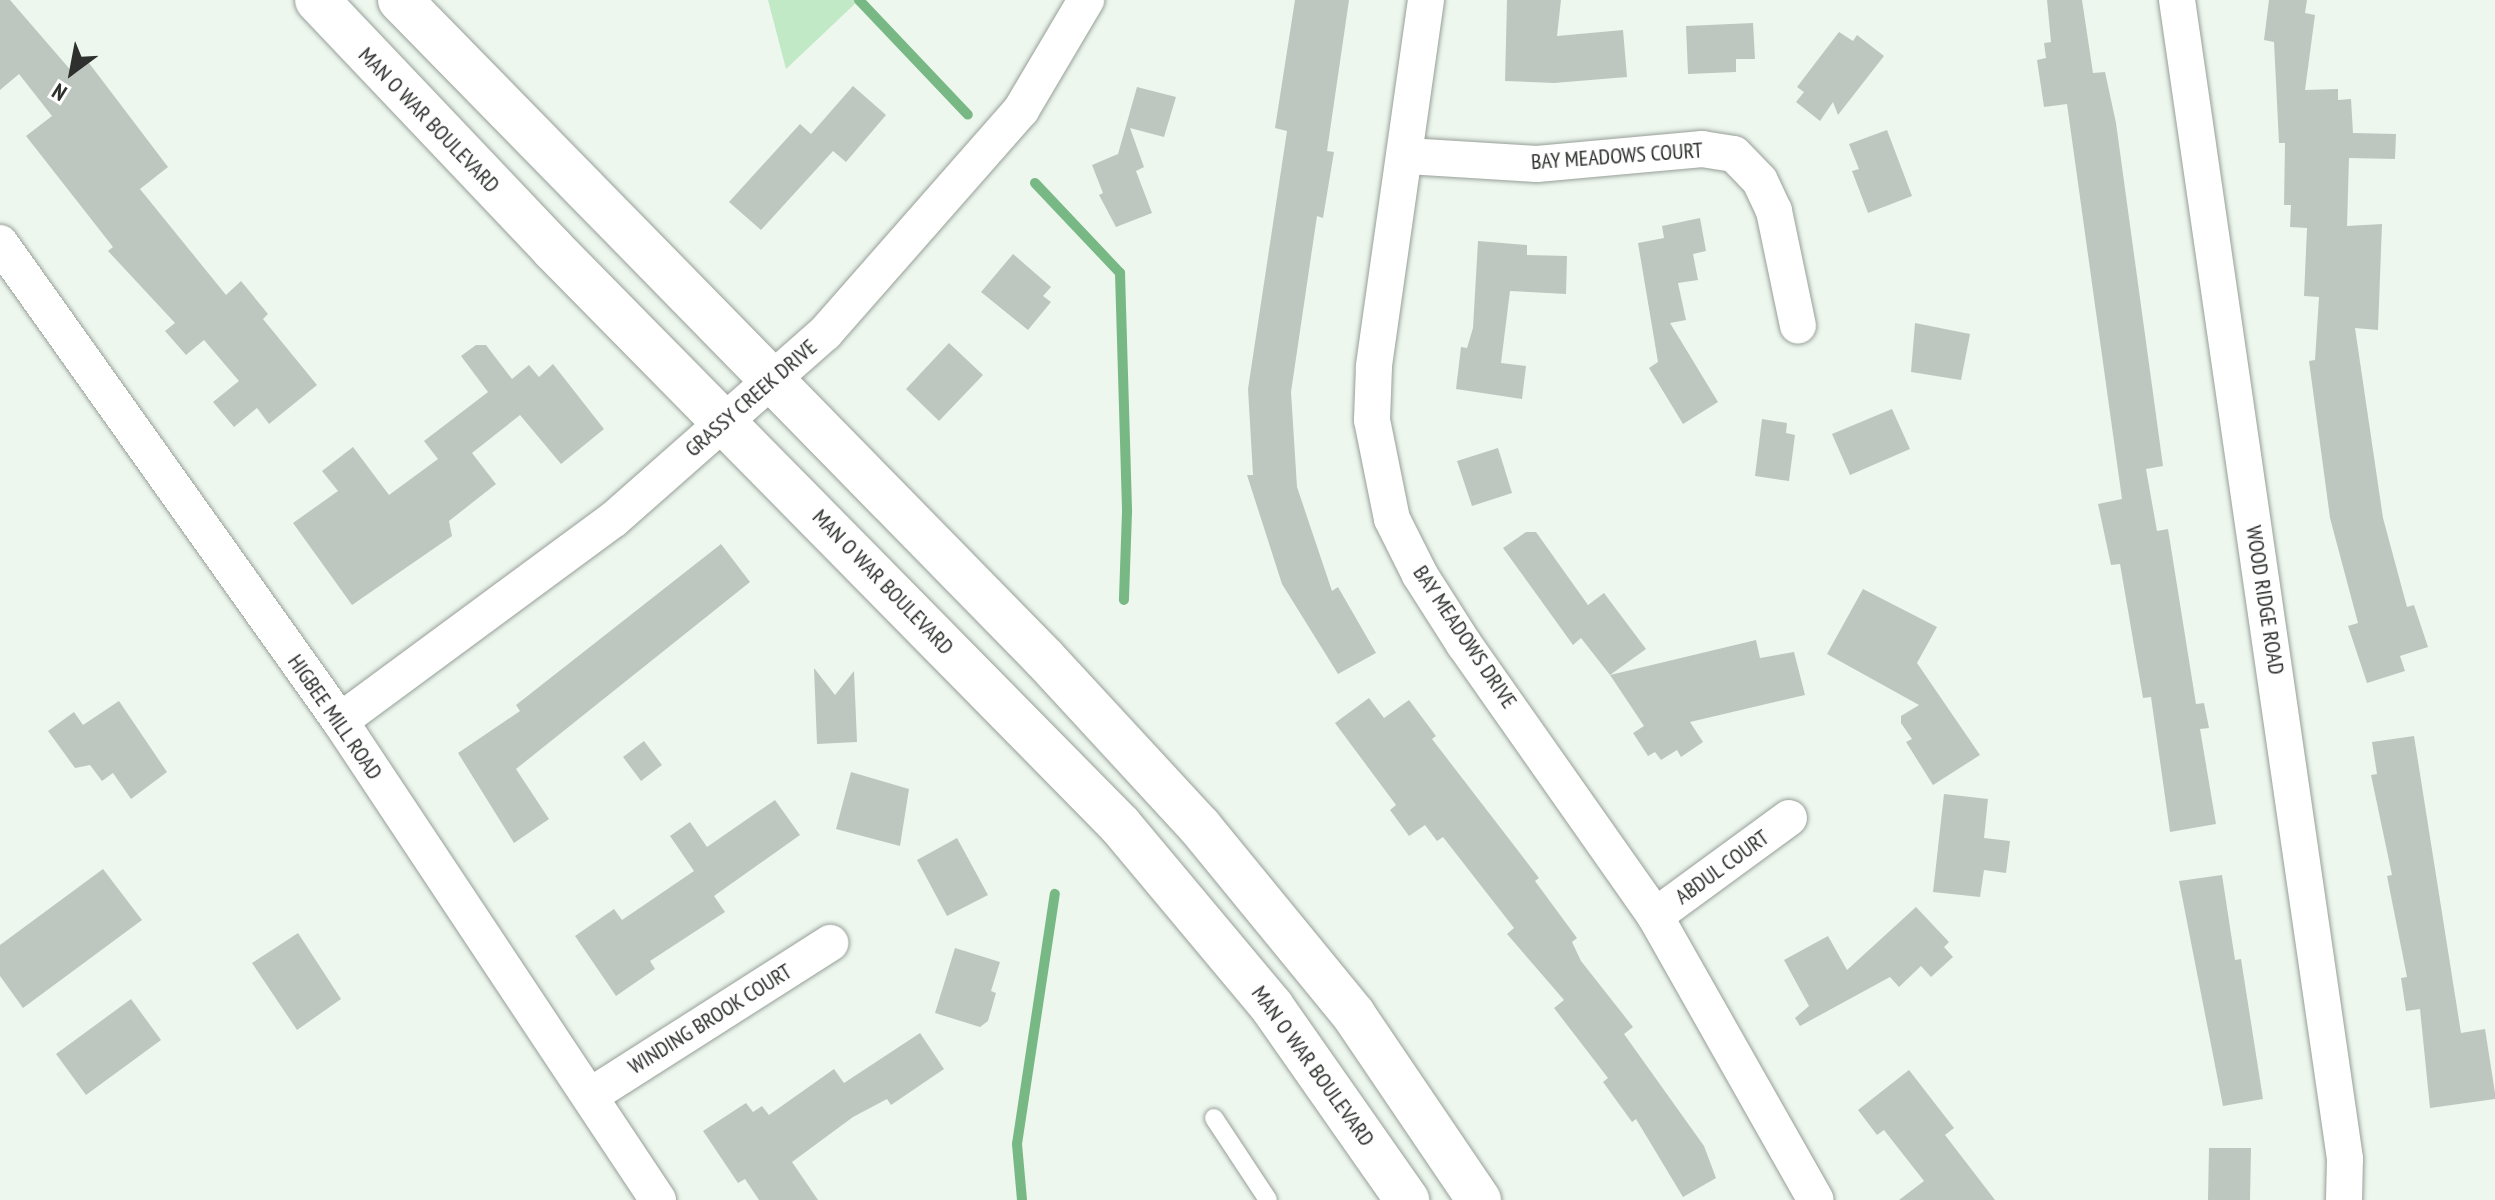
<!DOCTYPE html>
<html>
<head>
<meta charset="utf-8">
<style>
	body { margin:0 }
	#map { position:relative; width:2495px; height:1200px; overflow:hidden; background:#edf7ee; font-family:"PT Sans Narrow",sans-serif }
	div>[style] { position:absolute }
	.green>* { inset:0; background:#c1e9c6 }
	.stream>* { height:10px; margin:-5px; padding:0 5px; transform-origin:5px; border-radius:5px; background:#78b884 }
	.building>* { inset:0; background:#bec7bf }
	.roads { filter:drop-shadow(0 0 2px #979f98) drop-shadow(0 0 2px #979f98) }
	.lane>* { height:18px; margin:-9px; padding:0 9px; transform-origin:9px; border-radius:9px; background:#fff }
	.street>* { height:36px; margin:-18px; padding:0 18px; transform-origin:18px; border-radius:18px; background:#fff }
	.primary>* { height:44px; margin:-22px; padding:0 22px; transform-origin:22px; border-radius:22px; background:#fff }
	span { translate:-50% -50%; white-space:nowrap; text-align:center; line-height:1.15; -webkit-text-stroke:7px #fff; paint-order:stroke }
	.street-label { font-size:22px; color:#2d302d }
	.north { position:absolute; left:32px; top:32px; width:80px; height:80px; -webkit-text-stroke:6px #fff; paint-order:stroke; rotate:212deg; font-size:22px; font-weight:700; line-height:32px; text-align:center; color:#2d302d }
	.north::after { content:''; display:block; margin:auto; width:28px; height:36px; background:#2d302d; clip-path:polygon(50% 0,100% 100%,50% 72%,0 100%) }
</style>
</head>
<body>
<div id="map">
	<div class="green">
		<div style="clip-path:polygon(768px 0,859px 0,786px 69px)"></div>
	</div>
	<div class="stream">
		<div style="left:859px;top:0;width:158px;rotate:46.5deg"></div>
		<div style="left:1035px;top:183px;width:124px;rotate:46.6deg"></div>
		<div style="left:1120px;top:273px;width:239px;rotate:88.3deg"></div>
		<div style="left:1127px;top:512px;width:88px;rotate:92deg"></div>
		<div style="left:1022px;top:1200px;width:56px;rotate:-95.1deg"></div>
		<div style="left:1017px;top:1144px;width:253px;rotate:-81.4deg"></div>
	</div>
	<div class="building">
		<div style="clip-path:polygon(0 0,10px 0,74px 74px,89px 63px,168px 167px,140px 189px,226px 295px,241px 281px,268px 314px,263px 319px,317px 385px,269px 424px,257px 408px,234px 427px,213px 402px,239px 381px,204px 340px,186px 355px,165px 331px,175px 323px,108px 251px,113px 247px,26px 136px,52px 116px,19px 74px,0 90px)"></div>
		<div style="clip-path:polygon(1295px 0,1349px 0,1327px 151px,1334px 152px,1323px 218px,1317px 216px,1291px 392px,1297px 487px,1332px 591px,1338px 587px,1376px 653px,1338px 674px,1282px 584px,1247px 475px,1253px 475px,1248px 389px,1287px 131px,1275px 128px)"></div>
		<div style="clip-path:polygon(1507px 0,1561px 0,1557px 36px,1623px 30px,1627px 77px,1554px 83px,1505px 81px)"></div>
		<div style="clip-path:polygon(2047px 0,2082px 0,2093px 73px,2105px 72px,2116px 123px,2163px 466px,2146px 469px,2157px 531px,2168px 529px,2196px 704px,2204px 703px,2209px 728px,2200px 729px,2216px 824px,2170px 832px,2151px 697px,2143px 698px,2120px 564px,2111px 565px,2098px 504px,2122px 499px,2067px 104px,2044px 107px,2037px 60px,2046px 58px,2044px 43px,2051px 42px)"></div>
		<div style="clip-path:polygon(2269px 0,2307px 0,2305px 13px,2315px 15px,2305px 90px,2338px 89px,2338px 100px,2351px 99px,2353px 133px,2396px 134px,2395px 159px,2349px 158px,2347px 226px,2382px 224px,2378px 330px,2355px 328px,2383px 518px,2407px 607px,2414px 605px,2428px 647px,2400px 656px,2405px 671px,2367px 683px,2348px 626px,2358px 623px,2330px 518px,2309px 361px,2315px 360px,2319px 297px,2304px 296px,2307px 228px,2290px 227px,2291px 205px,2284px 205px,2285px 143px,2279px 143px,2274px 42px,2264px 40px)"></div>
		<div style="clip-path:polygon(1753px 23px,1755px 59px,1736px 59px,1736px 72px,1688px 74px,1686px 26px)"></div>
		<div style="clip-path:polygon(1839px 32px,1853px 41px,1857px 35px,1884px 56px,1838px 115px,1833px 102px,1820px 121px,1796px 102px,1804px 92px,1797px 87px)"></div>
		<div style="clip-path:polygon(853px 86px,886px 115px,846px 162px,833px 151px,761px 230px,729px 202px,800px 124px,811px 134px)"></div>
		<div style="clip-path:polygon(1137px 87px,1176px 97px,1164px 137px,1130px 128px,1144px 167px,1136px 171px,1152px 213px,1116px 227px,1099px 195px,1103px 193px,1092px 165px,1118px 154px)"></div>
		<div style="clip-path:polygon(1887px 130px,1912px 196px,1868px 213px,1852px 171px,1859px 169px,1849px 144px)"></div>
		<div style="clip-path:polygon(1700px 218px,1706px 251px,1693px 254px,1698px 280px,1678px 283px,1686px 320px,1670px 323px,1718px 402px,1683px 424px,1649px 368px,1658px 362px,1638px 243px,1664px 238px,1662px 226px)"></div>
		<div style="clip-path:polygon(1478px 241px,1527px 245px,1527px 255px,1567px 256px,1566px 294px,1510px 291px,1501px 363px,1526px 366px,1522px 399px,1456px 389px,1461px 347px,1467px 348px,1473px 328px)"></div>
		<div style="clip-path:polygon(1013px 254px,1051px 287px,1043px 296px,1051px 302px,1028px 330px,981px 292px)"></div>
		<div style="clip-path:polygon(1915px 323px,1970px 334px,1961px 380px,1911px 372px)"></div>
		<div style="clip-path:polygon(949px 343px,983px 375px,939px 421px,906px 389px)"></div>
		<div style="clip-path:polygon(476px 345px,486px 345px,512px 379px,529px 365px,539px 377px,553px 364px,604px 429px,561px 464px,520px 415px,472px 453px,496px 484px,449px 521px,452px 536px,352px 605px,293px 523px,338px 491px,322px 471px,353px 447px,389px 495px,438px 459px,424px 441px,488px 392px,461px 356px)"></div>
		<div style="clip-path:polygon(1892px 409px,1910px 449px,1850px 475px,1832px 434px)"></div>
		<div style="clip-path:polygon(1762px 419px,1787px 423px,1786px 433px,1795px 435px,1789px 481px,1755px 476px)"></div>
		<div style="clip-path:polygon(1498px 448px,1512px 493px,1472px 506px,1457px 461px)"></div>
		<div style="clip-path:polygon(1526px 532px,1536px 532px,1588px 605px,1604px 593px,1646px 649px,1610px 675px,1581px 638px,1573px 645px,1503px 548px)"></div>
		<div style="clip-path:polygon(721px 544px,750px 582px,516px 769px,549px 819px,514px 843px,458px 753px,520px 711px,516px 705px)"></div>
		<div style="clip-path:polygon(1863px 589px,1937px 627px,1917px 663px,1980px 755px,1933px 785px,1906px 742px,1912px 739px,1901px 723px,1901px 716px,1919px 705px,1827px 654px)"></div>
		<div style="clip-path:polygon(1756px 640px,1760px 658px,1794px 652px,1805px 695px,1690px 722px,1703px 742px,1681px 757px,1677px 750px,1661px 760px,1655px 752px,1648px 756px,1633px 733px,1644px 726px,1610px 675px)"></div>
		<div style="clip-path:polygon(814px 668px,835px 695px,854px 671px,857px 742px,817px 744px)"></div>
		<div style="clip-path:polygon(1369px 698px,1384px 718px,1409px 700px,1436px 736px,1432px 739px,1539px 878px,1535px 881px,1577px 938px,1572px 942px,1581px 961px,1633px 1027px,1624px 1034px,1704px 1146px,1716px 1178px,1683px 1197px,1636px 1119px,1632px 1122px,1603px 1082px,1608px 1078px,1554px 1008px,1564px 1000px,1507px 934px,1514px 928px,1443px 837px,1437px 841px,1425px 825px,1409px 836px,1390px 810px,1396px 805px,1335px 723px)"></div>
		<div style="clip-path:polygon(119px 701px,167px 772px,131px 799px,113px 773px,102px 781px,90px 765px,75px 768px,48px 731px,74px 712px,83px 725px)"></div>
		<div style="clip-path:polygon(2414px 736px,2461px 1033px,2485px 1029px,2495px 1093px,2495px 1099px,2430px 1108px,2420px 1009px,2406px 1011px,2401px 978px,2407px 977px,2387px 876px,2392px 875px,2371px 775px,2377px 774px,2372px 742px)"></div>
		<div style="clip-path:polygon(644px 741px,662px 765px,641px 781px,623px 757px)"></div>
		<div style="clip-path:polygon(851px 772px,909px 789px,900px 846px,836px 829px)"></div>
		<div style="clip-path:polygon(1944px 794px,1988px 799px,1984px 838px,2010px 841px,2006px 873px,1984px 870px,1980px 897px,1933px 892px)"></div>
		<div style="clip-path:polygon(775px 800px,800px 835px,714px 896px,725px 912px,650px 961px,655px 969px,616px 996px,575px 936px,614px 909px,622px 920px,694px 871px,670px 836px,690px 822px,707px 847px)"></div>
		<div style="clip-path:polygon(957px 838px,988px 895px,947px 916px,917px 860px)"></div>
		<div style="clip-path:polygon(103px 869px,142px 920px,23px 1008px,0 976px,0 945px)"></div>
		<div style="clip-path:polygon(2222px 875px,2235px 960px,2241px 959px,2263px 1099px,2223px 1106px,2179px 881px)"></div>
		<div style="clip-path:polygon(1916px 907px,1949px 942px,1944px 947px,1953px 957px,1931px 977px,1921px 966px,1899px 987px,1890px 977px,1800px 1026px,1795px 1018px,1809px 1006px,1784px 960px,1828px 936px,1847px 970px)"></div>
		<div style="clip-path:polygon(298px 933px,341px 999px,297px 1030px,252px 963px)"></div>
		<div style="clip-path:polygon(955px 948px,1000px 962px,991px 991px,996px 993px,988px 1021px,980px 1027px,935px 1013px)"></div>
		<div style="clip-path:polygon(131px 999px,161px 1040px,86px 1095px,56px 1054px)"></div>
		<div style="clip-path:polygon(920px 1033px,944px 1069px,891px 1105px,887px 1099px,853px 1117px,792px 1162px,818px 1200px,759px 1200px,745px 1179px,738px 1183px,703px 1131px,746px 1103px,753px 1112px,762px 1106px,769px 1115px,834px 1069px,844px 1083px)"></div>
		<div style="clip-path:polygon(1909px 1070px,1954px 1128px,1945px 1135px,1995px 1200px,1899px 1200px,1924px 1181px,1884px 1130px,1877px 1135px,1858px 1110px)"></div>
		<div style="clip-path:polygon(2209px 1148px,2251px 1148px,2250px 1200px,2208px 1200px)"></div>
	</div>
	<div class="roads">
		<div class="lane">
			<div style="left:1214px;top:1118px;width:98px;rotate:56.6deg"></div>
		</div>
		<div class="street">
			<div style="left:1426px;top:0;width:371px;rotate:98.1deg"></div>
			<div style="left:1374px;top:367px;width:53px;rotate:92.2deg"></div>
			<div style="left:1372px;top:420px;width:101px;rotate:78.6deg"></div>
			<div style="left:1392px;top:519px;width:63px;rotate:63.4deg"></div>
			<div style="left:1420px;top:575px;width:82px;rotate:57.5deg"></div>
			<div style="left:1464px;top:644px;width:332px;rotate:54.9deg"></div>
			<div style="left:1655px;top:916px;width:326px;rotate:60.5deg"></div>
			<div style="left:2177px;top:0;width:1171px;rotate:81.75deg"></div>
			<div style="left:2345px;top:1159px;width:41px;rotate:91.4deg"></div>
			<div style="left:1407px;top:156px;width:130px;rotate:3.5deg"></div>
			<div style="left:1537px;top:164px;width:166px;rotate:-5.2deg"></div>
			<div style="left:1702px;top:149px;width:32px;rotate:9deg"></div>
			<div style="left:1734px;top:154px;width:37px;rotate:46deg"></div>
			<div style="left:1760px;top:181px;width:33px;rotate:65deg"></div>
			<div style="left:1774px;top:211px;width:117px;rotate:78.2deg"></div>
			<div style="left:0;top:243px;width:587px;rotate:54.58deg"></div>
			<div style="left:340px;top:721px;width:575px;rotate:56.42deg"></div>
			<div style="left:340px;top:721px;width:340px;rotate:-36.4deg"></div>
			<div style="left:614px;top:519px;width:281px;rotate:-41.4deg"></div>
			<div style="left:825px;top:333px;width:297px;rotate:-48.7deg"></div>
			<div style="left:1021px;top:110px;width:128px;rotate:-59.4deg"></div>
			<div style="left:1655px;top:916px;width:166px;rotate:-36.2deg"></div>
			<div style="left:590px;top:1096px;width:285px;rotate:-32.5deg"></div>
		</div>
		<div class="primary">
			<div style="left:317px;top:0;width:342px;rotate:46.5deg"></div>
			<div style="left:552px;top:248px;width:810px;rotate:45.45deg"></div>
			<div style="left:1120px;top:825px;width:237px;rotate:50.1deg"></div>
			<div style="left:1272px;top:1007px;width:236px;rotate:55deg"></div>
			<div style="left:400px;top:0;width:922px;rotate:45.62deg"></div>
			<div style="left:1045px;top:659px;width:229px;rotate:47.3deg"></div>
			<div style="left:1200px;top:827px;width:242px;rotate:50.7deg"></div>
			<div style="left:1353px;top:1014px;width:225px;rotate:55.9deg"></div>
		</div>
	</div>
	<div class="street-label">
		<span style="left:429px;top:120px;rotate:46deg">MAN O WAR BOULEVARD</span>
		<span style="left:1617px;top:156px;rotate:-4deg">BAY MEADOWS COURT</span>
		<span style="left:751px;top:398px;rotate:-41deg">GRASSY CREEK DRIVE</span>
		<span style="left:883px;top:582px;rotate:46deg">MAN O WAR BOULEVARD</span>
		<span style="left:2265px;top:600px;rotate:81deg">WOOD RIDGE ROAD</span>
		<span style="left:1465px;top:637px;rotate:56deg">BAY MEADOWS DRIVE</span>
		<span style="left:335px;top:717px;rotate:55deg">HIGBEE MILL ROAD</span>
		<span style="left:1722px;top:867px;rotate:-36deg">ABDUL COURT</span>
		<span style="left:710px;top:1019px;rotate:-32deg">WINDING BROOK COURT</span>
		<span style="left:1313px;top:1066px;rotate:54deg">MAN O WAR BOULEVARD</span>
	</div>
	<div class="north">N</div>
</div>
</body>
</html>
